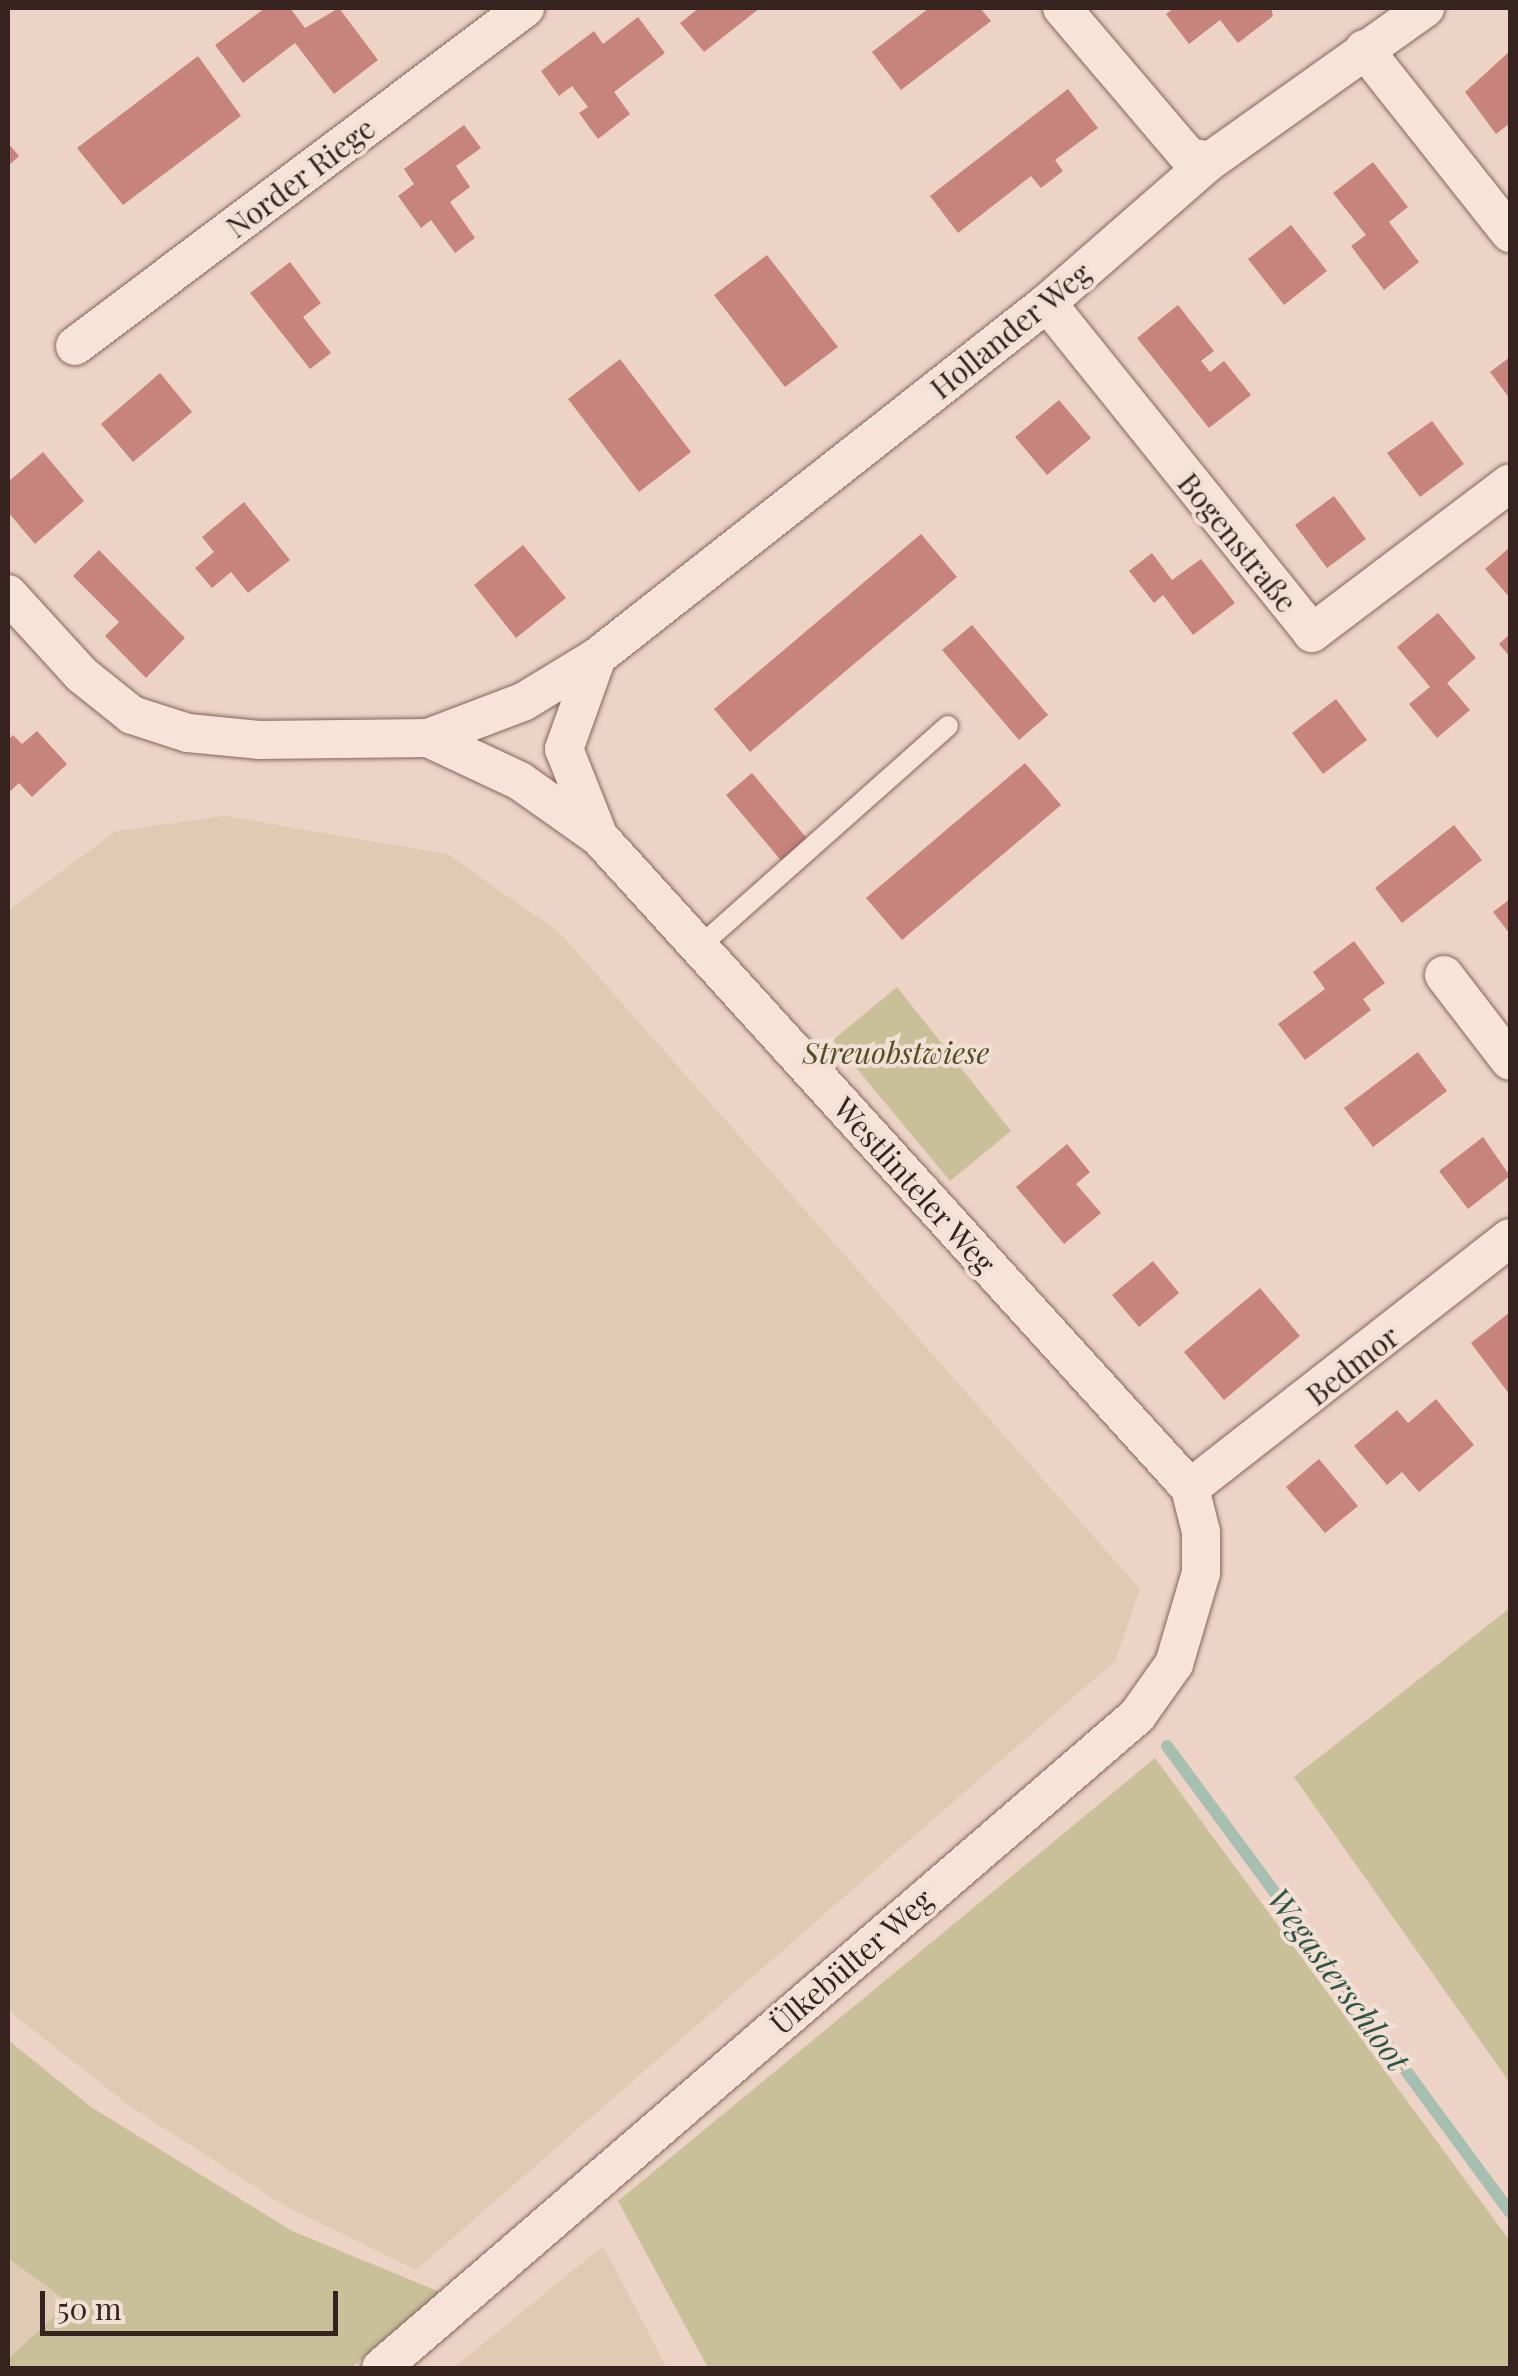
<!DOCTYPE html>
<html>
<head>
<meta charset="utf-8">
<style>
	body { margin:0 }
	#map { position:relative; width:1518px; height:2376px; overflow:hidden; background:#ecd3c5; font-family:"Playfair Display",serif }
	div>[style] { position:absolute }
	.farmland>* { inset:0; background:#e1cab3 }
	.green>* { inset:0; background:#c9bf99 }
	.stream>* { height:12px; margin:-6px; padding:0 6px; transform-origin:6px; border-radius:6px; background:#a6bfb0 }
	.building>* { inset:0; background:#c7847d }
	.roads { filter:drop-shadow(0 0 2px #85655c) drop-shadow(0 0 2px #85655c) }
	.lane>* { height:20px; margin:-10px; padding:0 10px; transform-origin:10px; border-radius:10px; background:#f7e3d7 }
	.street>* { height:38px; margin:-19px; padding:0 19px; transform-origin:19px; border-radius:19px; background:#f7e3d7 }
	span { translate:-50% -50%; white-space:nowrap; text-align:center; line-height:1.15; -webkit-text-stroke:8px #f3e0d4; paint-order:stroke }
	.street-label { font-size:30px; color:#36231f }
	.park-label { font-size:30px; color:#514e27; font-style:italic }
	.water-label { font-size:32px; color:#2f5546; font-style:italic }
	.frame { position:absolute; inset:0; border:10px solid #36231f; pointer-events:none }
	.scale { position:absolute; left:40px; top:2291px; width:298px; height:45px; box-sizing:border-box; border:5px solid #36231f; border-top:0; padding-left:12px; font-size:30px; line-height:35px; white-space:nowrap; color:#36231f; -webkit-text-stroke:8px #f3e0d4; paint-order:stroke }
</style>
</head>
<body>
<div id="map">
	<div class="farmland">
		<div style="clip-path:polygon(225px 816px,447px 854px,559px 932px,1140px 1589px,1115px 1661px,416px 2270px,285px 2206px,131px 2107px,8px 2010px,8px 911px,116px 831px)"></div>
		<div style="clip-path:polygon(603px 2246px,667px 2368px,453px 2368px)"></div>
		<div style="clip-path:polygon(8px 2258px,70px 2303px,8px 2359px)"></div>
	</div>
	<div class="green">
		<div style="clip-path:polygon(897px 987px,1011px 1131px,950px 1181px,833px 1040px)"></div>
		<div style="clip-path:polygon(1510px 1608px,1510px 2083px,1294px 1777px)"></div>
		<div style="clip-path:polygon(1155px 1758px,1510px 2241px,1510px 2368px,708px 2368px,618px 2201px)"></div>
		<div style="clip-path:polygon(8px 2040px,91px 2107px,292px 2231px,440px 2292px,351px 2368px,8px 2368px,8px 2359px,69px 2303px,8px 2258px)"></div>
	</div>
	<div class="stream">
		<div style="left:1167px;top:1746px;width:579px;rotate:53.65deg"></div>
	</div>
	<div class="building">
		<div style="clip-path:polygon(265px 8px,290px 8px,305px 28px,339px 8px,378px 60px,334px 94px,295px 43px,243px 83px,215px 45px)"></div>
		<div style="clip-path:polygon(699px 8px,760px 8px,704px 52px,680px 23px)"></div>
		<div style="clip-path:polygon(929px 8px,980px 8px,991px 21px,901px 90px,872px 52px)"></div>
		<div style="clip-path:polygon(1174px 8px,1271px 8px,1273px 16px,1238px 43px,1220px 20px,1189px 44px,1166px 14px)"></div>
		<div style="clip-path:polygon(638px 17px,665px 53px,614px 92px,630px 114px,598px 139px,579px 113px,588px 107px,572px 86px,559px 96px,541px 71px,594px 31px,603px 44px)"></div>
		<div style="clip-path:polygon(1510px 51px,1510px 123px,1496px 134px,1465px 92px)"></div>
		<div style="clip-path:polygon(198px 56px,241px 116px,123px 205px,77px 148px)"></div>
		<div style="clip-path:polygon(1068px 89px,1098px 128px,1055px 160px,1063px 171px,1041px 188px,1031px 176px,958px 233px,930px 196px)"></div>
		<div style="clip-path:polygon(464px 125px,481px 148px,456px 166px,470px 187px,450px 202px,475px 238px,455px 253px,431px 220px,421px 228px,398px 196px,414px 184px,404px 169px)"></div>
		<div style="clip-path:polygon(8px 143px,19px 156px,8px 166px)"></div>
		<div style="clip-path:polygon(1373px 162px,1408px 207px,1389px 222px,1419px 262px,1384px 290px,1351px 246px,1366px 235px,1333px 193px)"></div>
		<div style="clip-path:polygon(1291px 225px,1327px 271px,1284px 305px,1248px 259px)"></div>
		<div style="clip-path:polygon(767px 255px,838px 347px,785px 387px,714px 295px)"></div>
		<div style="clip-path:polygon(290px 262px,321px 303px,303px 317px,331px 353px,310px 369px,250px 293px)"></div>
		<div style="clip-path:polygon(1178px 305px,1214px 351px,1201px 361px,1210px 372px,1224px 361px,1251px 395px,1209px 428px,1137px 338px)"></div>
		<div style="clip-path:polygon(1510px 357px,1510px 399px,1490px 372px)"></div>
		<div style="clip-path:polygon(620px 359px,691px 452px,639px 492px,568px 399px)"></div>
		<div style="clip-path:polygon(160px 373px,192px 412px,133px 462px,101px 424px)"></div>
		<div style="clip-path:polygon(1059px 400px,1091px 438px,1047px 475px,1015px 437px)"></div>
		<div style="clip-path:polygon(1432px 421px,1464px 464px,1420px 497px,1387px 453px)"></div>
		<div style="clip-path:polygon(43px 452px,84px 501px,35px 544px,8px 512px,8px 482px)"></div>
		<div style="clip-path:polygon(1334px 496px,1366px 539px,1327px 568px,1295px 525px)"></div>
		<div style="clip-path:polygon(244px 502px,290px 560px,248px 593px,231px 572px,212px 588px,195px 568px,214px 552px,202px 537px)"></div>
		<div style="clip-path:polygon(921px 534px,957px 577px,750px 752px,714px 709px)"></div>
		<div style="clip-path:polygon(523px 545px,566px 598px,516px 638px,474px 585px)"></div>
		<div style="clip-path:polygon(1510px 547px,1510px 598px,1485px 569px)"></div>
		<div style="clip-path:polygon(99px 550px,185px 638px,146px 678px,105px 636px,119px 622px,73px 576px)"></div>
		<div style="clip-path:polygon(1152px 553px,1172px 580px,1201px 559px,1235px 603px,1193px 635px,1163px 595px,1154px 603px,1129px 571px)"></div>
		<div style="clip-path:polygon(1438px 613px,1476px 658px,1447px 683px,1470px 710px,1437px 738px,1409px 704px,1430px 687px,1397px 647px)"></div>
		<div style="clip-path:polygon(972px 625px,1048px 715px,1019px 740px,942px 650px)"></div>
		<div style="clip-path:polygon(1510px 634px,1510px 657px,1499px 644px)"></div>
		<div style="clip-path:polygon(1336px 699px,1367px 740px,1323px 774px,1292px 733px)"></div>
		<div style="clip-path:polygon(37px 731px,67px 764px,32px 797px,19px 783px,8px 793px,8px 740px,13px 735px,22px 744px)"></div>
		<div style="clip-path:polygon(1025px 763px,1061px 805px,902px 940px,866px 898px)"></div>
		<div style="clip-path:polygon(752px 773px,810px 842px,784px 864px,726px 795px)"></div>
		<div style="clip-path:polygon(1454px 825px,1482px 860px,1402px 923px,1375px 888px)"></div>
		<div style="clip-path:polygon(1510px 899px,1510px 934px,1493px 912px)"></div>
		<div style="clip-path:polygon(1354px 941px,1385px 983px,1363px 999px,1371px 1010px,1305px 1060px,1278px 1024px,1325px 989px,1313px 972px)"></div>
		<div style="clip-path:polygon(1418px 1052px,1447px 1091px,1373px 1147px,1344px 1108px)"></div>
		<div style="clip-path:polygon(1483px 1137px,1510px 1176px,1468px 1209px,1439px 1171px)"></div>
		<div style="clip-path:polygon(1067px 1144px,1090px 1172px,1076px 1184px,1101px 1213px,1064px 1244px,1016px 1187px)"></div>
		<div style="clip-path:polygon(1153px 1261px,1179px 1293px,1139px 1327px,1112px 1295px)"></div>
		<div style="clip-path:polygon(1260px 1288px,1300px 1336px,1224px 1400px,1184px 1352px)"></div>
		<div style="clip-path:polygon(1510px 1312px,1510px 1395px,1471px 1343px)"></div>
		<div style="clip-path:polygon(1436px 1399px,1474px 1445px,1419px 1492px,1402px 1472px,1387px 1485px,1354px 1446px,1397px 1410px,1408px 1423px)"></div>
		<div style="clip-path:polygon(1319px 1459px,1358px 1506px,1325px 1533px,1286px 1487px)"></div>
	</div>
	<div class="roads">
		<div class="lane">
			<div style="left:699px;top:947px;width:333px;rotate:-41.6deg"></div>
		</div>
		<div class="street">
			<div style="left:1062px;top:8px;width:196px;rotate:49.6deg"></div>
			<div style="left:1189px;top:157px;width:21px;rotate:11deg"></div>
			<div style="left:1364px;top:49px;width:235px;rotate:51.6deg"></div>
			<div style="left:1047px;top:303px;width:423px;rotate:51.2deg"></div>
			<div style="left:1312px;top:633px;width:248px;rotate:-37.1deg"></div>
			<div style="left:75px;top:346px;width:563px;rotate:-36.91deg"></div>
			<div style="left:8px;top:594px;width:110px;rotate:47.6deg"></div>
			<div style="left:82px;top:675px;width:64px;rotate:38.7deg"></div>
			<div style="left:132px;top:715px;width:59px;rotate:17.8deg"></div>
			<div style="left:188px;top:733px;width:71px;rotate:5.6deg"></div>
			<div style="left:259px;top:740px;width:169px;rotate:-0.7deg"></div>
			<div style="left:428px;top:738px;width:102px;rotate:-20.8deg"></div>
			<div style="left:523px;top:702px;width:87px;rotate:-31.3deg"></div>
			<div style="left:597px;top:657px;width:573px;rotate:-38.19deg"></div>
			<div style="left:1047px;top:303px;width:216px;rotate:-41.1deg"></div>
			<div style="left:1210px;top:161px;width:264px;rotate:-35.4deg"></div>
			<div style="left:597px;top:657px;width:98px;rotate:109.7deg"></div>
			<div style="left:564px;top:749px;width:95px;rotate:68.3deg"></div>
			<div style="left:1444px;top:975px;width:108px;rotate:52.5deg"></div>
			<div style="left:1190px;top:1488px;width:406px;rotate:-38deg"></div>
			<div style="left:381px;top:2368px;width:998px;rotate:-40.78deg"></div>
			<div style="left:1137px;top:1716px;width:64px;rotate:-54.6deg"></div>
			<div style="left:1174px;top:1664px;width:95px;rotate:-73.5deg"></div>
			<div style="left:1201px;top:1573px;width:41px;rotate:-90deg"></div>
			<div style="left:1201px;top:1532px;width:45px;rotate:-104deg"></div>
			<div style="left:1190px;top:1488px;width:879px;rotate:-132.23deg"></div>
			<div style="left:599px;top:837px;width:97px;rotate:-144.7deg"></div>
			<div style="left:520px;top:781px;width:102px;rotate:-154.9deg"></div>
		</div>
	</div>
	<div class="street-label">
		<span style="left:300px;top:177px;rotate:-37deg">Norder Riege</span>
		<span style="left:1010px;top:330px;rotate:-39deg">Hollander Weg</span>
		<span style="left:1238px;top:542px;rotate:51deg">Bogenstraße</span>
		<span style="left:915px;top:1185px;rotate:48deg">Westlinteler Weg</span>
		<span style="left:1352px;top:1365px;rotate:-38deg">Bedmor</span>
		<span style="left:851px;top:1961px;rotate:-41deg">Ülkebülter Weg</span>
	</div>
	<div class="park-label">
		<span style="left:896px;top:1052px">Streuobstwiese</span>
	</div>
	<div class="water-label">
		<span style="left:1339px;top:1979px;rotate:54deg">Wegasterschloot</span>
	</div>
	<div class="frame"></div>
	<div class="scale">50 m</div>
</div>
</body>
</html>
